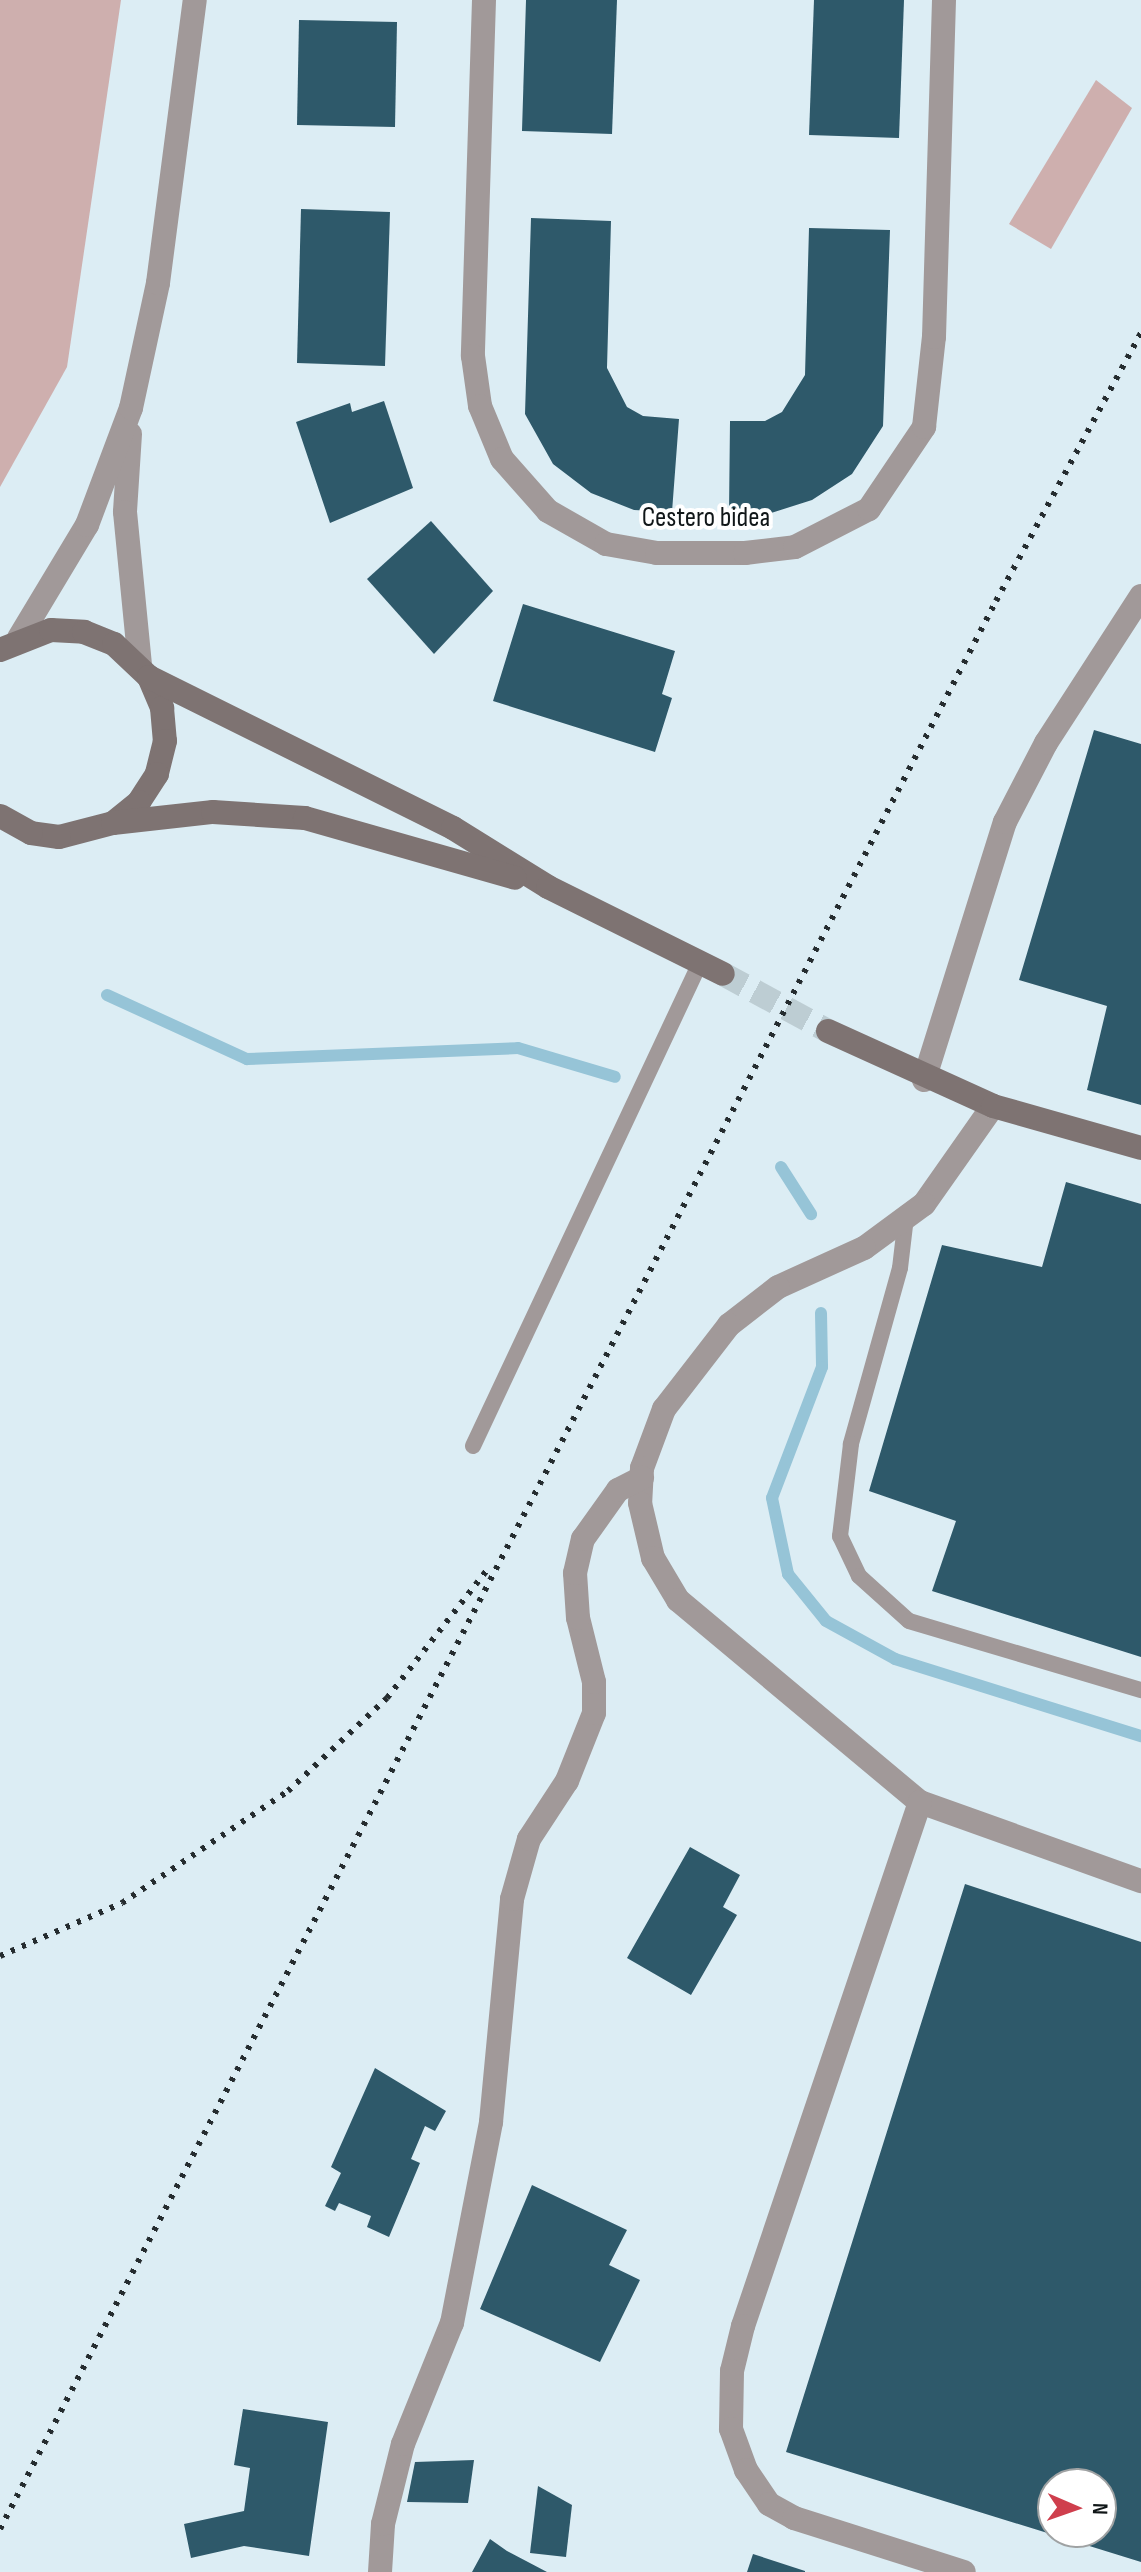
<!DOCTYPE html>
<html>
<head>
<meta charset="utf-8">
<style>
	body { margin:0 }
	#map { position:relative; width:1141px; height:2572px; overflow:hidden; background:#dcedf4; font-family:"Sofia Sans Condensed",sans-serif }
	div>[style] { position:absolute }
	.green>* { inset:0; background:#ceafae }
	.stream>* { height:12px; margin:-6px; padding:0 6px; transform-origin:6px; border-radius:6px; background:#96c4d7 }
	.building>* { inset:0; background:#2e596a }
	.secondary-tunnel>* { height:24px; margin-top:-12px; transform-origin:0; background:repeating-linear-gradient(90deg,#bdcdd3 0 24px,transparent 0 36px) }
	.lane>* { height:16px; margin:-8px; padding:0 8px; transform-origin:8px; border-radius:8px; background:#a19999 }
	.street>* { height:24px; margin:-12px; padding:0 12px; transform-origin:12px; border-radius:12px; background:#a19999 }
	.secondary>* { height:24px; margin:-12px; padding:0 12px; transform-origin:12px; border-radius:12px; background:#7e7372 }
	.rail>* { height:6px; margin-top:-3px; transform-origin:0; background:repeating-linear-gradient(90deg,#252c2f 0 4px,transparent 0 12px) }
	span { translate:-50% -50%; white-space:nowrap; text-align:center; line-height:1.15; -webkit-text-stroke:8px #fff; paint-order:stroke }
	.street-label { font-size:28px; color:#101618 }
	.north { position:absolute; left:1037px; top:2468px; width:80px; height:80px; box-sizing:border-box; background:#fff; border:2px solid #9fa2a3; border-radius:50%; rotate:92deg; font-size:22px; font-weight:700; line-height:32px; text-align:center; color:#101618 }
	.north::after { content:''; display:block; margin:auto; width:28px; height:36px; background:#cf3f4d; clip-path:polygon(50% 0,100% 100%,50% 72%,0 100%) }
</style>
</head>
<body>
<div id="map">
	<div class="green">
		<div style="clip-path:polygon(0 0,121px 0,67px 367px,0 487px)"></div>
		<div style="clip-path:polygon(1096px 80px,1132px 108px,1051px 249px,1009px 224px)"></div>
	</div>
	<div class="stream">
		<div style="left:107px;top:995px;width:154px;rotate:24.6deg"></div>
		<div style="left:247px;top:1059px;width:271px;rotate:-2.3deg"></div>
		<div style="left:518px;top:1048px;width:101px;rotate:16.6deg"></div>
		<div style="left:781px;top:1167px;width:56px;rotate:57.4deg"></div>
		<div style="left:821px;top:1313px;width:54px;rotate:88.9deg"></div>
		<div style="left:822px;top:1367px;width:140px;rotate:110.9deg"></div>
		<div style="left:772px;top:1498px;width:78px;rotate:78.1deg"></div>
		<div style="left:788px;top:1574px;width:60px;rotate:51deg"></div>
		<div style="left:826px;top:1621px;width:79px;rotate:28.8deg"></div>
		<div style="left:895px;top:1659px;width:258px;rotate:17.4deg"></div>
	</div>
	<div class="building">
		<div style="clip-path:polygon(526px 0,617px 0,612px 134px,522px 131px)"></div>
		<div style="clip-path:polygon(814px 0,904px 0,899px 138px,809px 135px)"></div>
		<div style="clip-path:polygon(299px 20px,397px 22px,395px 127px,297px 125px)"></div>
		<div style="clip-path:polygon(301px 209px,390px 212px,385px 366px,297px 363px)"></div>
		<div style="clip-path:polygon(531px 218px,611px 221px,607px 368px,627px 407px,643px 416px,679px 419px,672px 512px,634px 510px,591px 493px,553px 464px,525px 414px)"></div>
		<div style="clip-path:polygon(809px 228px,890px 230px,883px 426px,852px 474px,812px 500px,768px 514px,729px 514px,730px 421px,765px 421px,782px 412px,805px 375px)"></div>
		<div style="clip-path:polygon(384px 401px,413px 488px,330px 523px,296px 422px,350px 403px,352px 412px)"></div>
		<div style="clip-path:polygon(431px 521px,493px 591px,434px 654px,367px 579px)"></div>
		<div style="clip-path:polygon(523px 604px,675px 651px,662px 694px,672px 698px,655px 752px,493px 701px)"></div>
		<div style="clip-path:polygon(1094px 730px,1141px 744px,1141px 1105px,1087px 1090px,1107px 1006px,1019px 980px)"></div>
		<div style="clip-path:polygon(1066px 1182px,1141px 1204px,1141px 1657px,932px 1591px,956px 1521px,869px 1491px,942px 1245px,1042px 1267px)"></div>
		<div style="clip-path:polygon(690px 1847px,740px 1875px,723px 1907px,737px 1915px,691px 1995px,627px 1958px)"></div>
		<div style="clip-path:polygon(evenodd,965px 1884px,1141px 1942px,1141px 2562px,786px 2452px,965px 1884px,1053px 2484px,1101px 2484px,1101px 2532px,1053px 2532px,1053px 2484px)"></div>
		<div style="clip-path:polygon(375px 2068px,446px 2111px,435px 2131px,425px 2126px,411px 2159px,420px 2163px,389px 2237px,367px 2227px,371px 2216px,339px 2203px,335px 2211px,325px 2206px,341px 2173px,331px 2167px)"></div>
		<div style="clip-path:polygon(532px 2185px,627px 2230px,609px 2265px,640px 2280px,600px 2362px,480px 2309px)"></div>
		<div style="clip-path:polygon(243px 2409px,328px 2422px,309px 2556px,244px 2546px,191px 2558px,184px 2524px,244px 2511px,250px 2468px,234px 2465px)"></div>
		<div style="clip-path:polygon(474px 2460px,468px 2503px,407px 2502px,415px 2462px)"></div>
		<div style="clip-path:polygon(538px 2486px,572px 2505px,566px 2557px,530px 2553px)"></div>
		<div style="clip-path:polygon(490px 2539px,507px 2551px,547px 2572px,472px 2572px)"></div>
		<div style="clip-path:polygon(753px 2554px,805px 2571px,805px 2572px,747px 2572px)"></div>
	</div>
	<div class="secondary-tunnel">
		<div style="left:723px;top:974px;width:119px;rotate:28.5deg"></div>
	</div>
	<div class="lane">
		<div style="left:906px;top:1217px;width:51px;rotate:96.7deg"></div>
		<div style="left:900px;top:1268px;width:183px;rotate:105.6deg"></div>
		<div style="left:851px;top:1444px;width:93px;rotate:96.8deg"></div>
		<div style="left:840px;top:1536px;width:44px;rotate:64.6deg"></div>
		<div style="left:859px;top:1576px;width:67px;rotate:42deg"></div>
		<div style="left:909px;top:1621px;width:242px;rotate:16.6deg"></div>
		<div style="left:473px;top:1446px;width:534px;rotate:-64.83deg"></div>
	</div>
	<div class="street">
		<div style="left:484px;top:0;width:356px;rotate:91.8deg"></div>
		<div style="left:473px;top:356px;width:50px;rotate:82deg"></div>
		<div style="left:480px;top:406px;width:57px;rotate:67.5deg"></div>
		<div style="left:502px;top:459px;width:69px;rotate:48.5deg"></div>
		<div style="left:548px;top:511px;width:67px;rotate:29.6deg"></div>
		<div style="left:606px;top:544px;width:52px;rotate:10deg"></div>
		<div style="left:657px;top:553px;width:88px"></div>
		<div style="left:745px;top:553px;width:50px;rotate:-6.8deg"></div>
		<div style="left:795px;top:547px;width:83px;rotate:-27.2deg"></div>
		<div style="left:869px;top:509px;width:99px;rotate:-56.1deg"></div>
		<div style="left:924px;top:427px;width:91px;rotate:-83.7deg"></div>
		<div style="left:934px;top:337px;width:337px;rotate:-88.3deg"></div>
		<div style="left:130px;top:434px;width:78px;rotate:93.7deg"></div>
		<div style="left:125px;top:512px;width:154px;rotate:84.4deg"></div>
		<div style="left:19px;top:638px;width:132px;rotate:-59deg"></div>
		<div style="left:87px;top:525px;width:125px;rotate:-69.4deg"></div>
		<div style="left:131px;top:408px;width:128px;rotate:-77.8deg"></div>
		<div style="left:158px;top:283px;width:285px;rotate:-82.6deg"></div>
		<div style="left:924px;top:1080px;width:270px;rotate:-72.6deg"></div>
		<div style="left:1005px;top:822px;width:89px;rotate:-62.6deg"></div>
		<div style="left:1046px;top:743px;width:175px;rotate:-57.1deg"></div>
		<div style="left:993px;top:1106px;width:120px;rotate:125.1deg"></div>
		<div style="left:924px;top:1204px;width:74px;rotate:143.7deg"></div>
		<div style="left:864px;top:1248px;width:94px;rotate:155.6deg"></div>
		<div style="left:778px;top:1287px;width:62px;rotate:142.2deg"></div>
		<div style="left:729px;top:1325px;width:106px;rotate:127.7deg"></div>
		<div style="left:664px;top:1409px;width:63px;rotate:110.4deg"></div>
		<div style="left:642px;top:1468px;width:35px;rotate:93deg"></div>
		<div style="left:640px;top:1503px;width:57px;rotate:76.7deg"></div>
		<div style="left:653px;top:1558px;width:49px;rotate:59.2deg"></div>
		<div style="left:678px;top:1600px;width:315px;rotate:39.9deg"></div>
		<div style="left:920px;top:1802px;width:235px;rotate:19.7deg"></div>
		<div style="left:920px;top:1802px;width:553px;rotate:108.66deg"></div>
		<div style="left:743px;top:2326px;width:46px;rotate:103.7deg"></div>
		<div style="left:732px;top:2371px;width:58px;rotate:91deg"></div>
		<div style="left:731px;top:2429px;width:44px;rotate:69.9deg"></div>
		<div style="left:746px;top:2470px;width:41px;rotate:55.9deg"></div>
		<div style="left:769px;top:2504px;width:29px;rotate:29deg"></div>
		<div style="left:794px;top:2518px;width:178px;rotate:17.6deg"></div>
		<div style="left:380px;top:2572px;width:48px;rotate:-86.4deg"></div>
		<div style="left:383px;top:2524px;width:82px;rotate:-76deg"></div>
		<div style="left:403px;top:2444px;width:131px;rotate:-68deg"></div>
		<div style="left:452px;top:2323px;width:205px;rotate:-79deg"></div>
		<div style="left:491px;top:2122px;width:224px;rotate:-84.6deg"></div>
		<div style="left:512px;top:1899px;width:62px;rotate:-74.2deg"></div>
		<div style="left:529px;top:1839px;width:69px;rotate:-56.8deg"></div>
		<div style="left:567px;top:1781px;width:73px;rotate:-68.3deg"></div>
		<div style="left:594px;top:1713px;width:31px;rotate:-90deg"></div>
		<div style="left:594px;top:1682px;width:66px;rotate:-104deg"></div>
		<div style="left:578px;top:1618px;width:45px;rotate:-93.8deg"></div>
		<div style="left:575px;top:1573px;width:35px;rotate:-77deg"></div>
		<div style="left:583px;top:1539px;width:60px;rotate:-54.5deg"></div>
		<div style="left:618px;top:1490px;width:27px;rotate:-27deg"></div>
	</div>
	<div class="secondary">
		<div style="left:0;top:650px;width:55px;rotate:-21.4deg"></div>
		<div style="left:51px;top:630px;width:33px;rotate:3deg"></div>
		<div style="left:84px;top:632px;width:32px;rotate:22deg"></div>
		<div style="left:114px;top:644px;width:48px;rotate:43.3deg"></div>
		<div style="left:149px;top:677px;width:34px;rotate:67deg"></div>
		<div style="left:162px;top:708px;width:33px;rotate:85deg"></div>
		<div style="left:165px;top:741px;width:34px;rotate:104deg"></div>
		<div style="left:157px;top:774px;width:33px;rotate:123deg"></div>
		<div style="left:139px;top:802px;width:33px;rotate:141deg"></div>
		<div style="left:113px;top:823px;width:56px;rotate:165.5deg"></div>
		<div style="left:59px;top:837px;width:28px;rotate:-172deg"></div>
		<div style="left:31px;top:833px;width:35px;rotate:-151deg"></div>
		<div style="left:149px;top:677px;width:339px;rotate:26.4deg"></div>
		<div style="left:453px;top:828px;width:112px;rotate:31.8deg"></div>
		<div style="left:548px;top:887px;width:195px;rotate:26.4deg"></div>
		<div style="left:113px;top:823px;width:101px;rotate:-6.3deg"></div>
		<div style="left:213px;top:812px;width:92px;rotate:3.7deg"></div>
		<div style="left:305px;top:818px;width:218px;rotate:15.9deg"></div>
		<div style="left:828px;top:1031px;width:181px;rotate:24.4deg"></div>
		<div style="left:993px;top:1106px;width:154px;rotate:15.8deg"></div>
	</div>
	<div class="rail">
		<div style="left:0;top:1956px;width:133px;rotate:-23.5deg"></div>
		<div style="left:122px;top:1903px;width:200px;rotate:-34deg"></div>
		<div style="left:288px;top:1791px;width:136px;rotate:-43.2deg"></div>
		<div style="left:387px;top:1698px;width:162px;rotate:-52deg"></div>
		<div style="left:0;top:2529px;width:2170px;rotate:-62.68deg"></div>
		<div style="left:996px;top:601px;width:305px;rotate:-61.6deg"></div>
	</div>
	<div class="street-label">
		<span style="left:706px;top:518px">Cestero bidea</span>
	</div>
	<div class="north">N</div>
</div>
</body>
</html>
